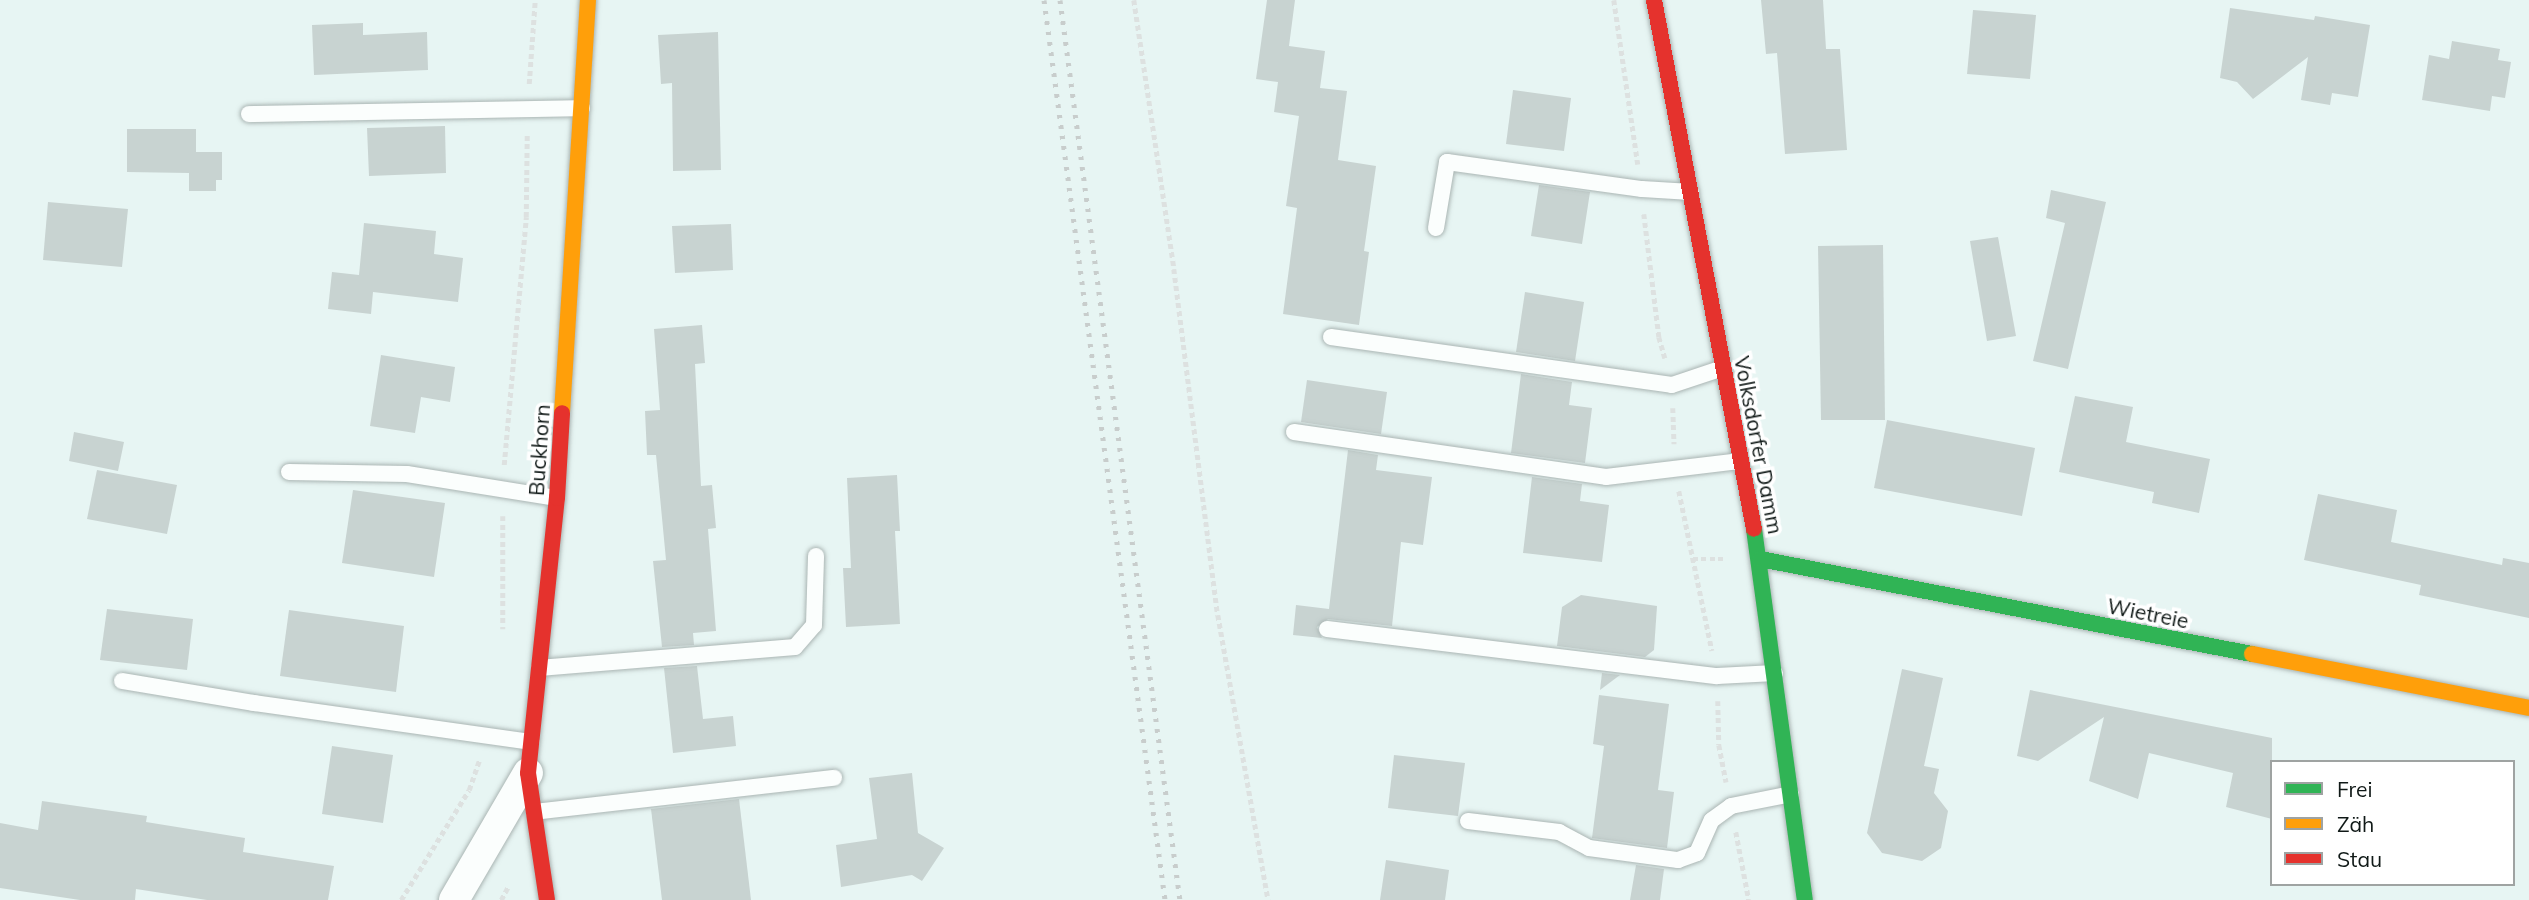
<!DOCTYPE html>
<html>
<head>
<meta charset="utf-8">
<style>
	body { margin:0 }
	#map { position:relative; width:2529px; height:900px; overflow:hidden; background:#e7f5f3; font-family:Mulish,sans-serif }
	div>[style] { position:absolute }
	.building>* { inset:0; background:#c8d3d1 }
	.path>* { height:4.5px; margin-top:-2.25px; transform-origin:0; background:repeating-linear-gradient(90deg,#dde1e0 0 5px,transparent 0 8.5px) }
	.roads { filter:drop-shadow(0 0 2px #aab5b3) drop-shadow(0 0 2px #aab5b3) }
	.lane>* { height:16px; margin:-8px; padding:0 8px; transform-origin:8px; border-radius:8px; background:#fbfefd }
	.street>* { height:30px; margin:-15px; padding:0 15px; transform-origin:15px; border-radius:15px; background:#fbfefd }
	.fast>* { height:16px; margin:-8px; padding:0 8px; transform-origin:8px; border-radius:8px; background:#30b455 }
	.slow>* { height:16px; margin:-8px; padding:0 8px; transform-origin:8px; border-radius:8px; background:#ff9f0a }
	.jam>* { height:16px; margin:-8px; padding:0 8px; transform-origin:8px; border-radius:8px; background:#e5322d }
	.rail>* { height:5px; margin-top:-2.5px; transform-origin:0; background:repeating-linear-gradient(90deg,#c8cdcc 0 3.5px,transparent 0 10.5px) }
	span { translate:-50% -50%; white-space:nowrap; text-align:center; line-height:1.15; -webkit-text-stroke:7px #fff; paint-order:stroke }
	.street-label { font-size:21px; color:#101917 }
	.legend { position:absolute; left:2270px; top:760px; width:245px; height:126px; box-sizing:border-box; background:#fff; border:2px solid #9fa3a2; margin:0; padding:9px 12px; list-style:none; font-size:21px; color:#101917 }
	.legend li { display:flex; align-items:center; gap:14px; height:35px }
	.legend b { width:35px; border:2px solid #9fa3a2 }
</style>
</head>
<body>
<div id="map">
	<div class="building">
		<div style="clip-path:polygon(1267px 0,1295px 0,1289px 46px,1325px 51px,1320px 88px,1347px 91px,1338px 160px,1376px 166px,1364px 251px,1369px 252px,1359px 325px,1283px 314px,1297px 208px,1286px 206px,1299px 116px,1274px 112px,1278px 82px,1256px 79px)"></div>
		<div style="clip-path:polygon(1761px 0,1823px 0,1826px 49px,1840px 49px,1847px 150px,1785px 154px,1777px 53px,1766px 54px)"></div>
		<div style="clip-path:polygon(2230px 8px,2314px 20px,2315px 16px,2370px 25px,2358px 97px,2332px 93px,2330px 105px,2301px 100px,2308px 57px,2253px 99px,2237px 82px,2220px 78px)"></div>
		<div style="clip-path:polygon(1973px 10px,2036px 15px,2030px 79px,1967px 74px)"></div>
		<div style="clip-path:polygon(363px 23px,363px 35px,427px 32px,428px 70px,314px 75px,312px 25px)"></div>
		<div style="clip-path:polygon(718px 32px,721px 170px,673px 171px,672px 83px,661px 84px,658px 35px)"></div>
		<div style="clip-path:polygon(2452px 41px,2500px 49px,2498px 60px,2511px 62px,2505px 98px,2492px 96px,2490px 111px,2422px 100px,2429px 55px,2449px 59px)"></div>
		<div style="clip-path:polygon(1513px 90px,1571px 98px,1564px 151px,1506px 144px)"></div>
		<div style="clip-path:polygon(445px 126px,446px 173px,369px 176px,367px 128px)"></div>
		<div style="clip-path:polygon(127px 129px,196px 129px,196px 152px,222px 152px,222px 180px,216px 180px,216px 191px,189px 191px,189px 173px,127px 172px)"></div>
		<div style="clip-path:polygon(1539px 185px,1590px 192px,1582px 244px,1531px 236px)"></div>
		<div style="clip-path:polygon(2051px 190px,2106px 202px,2068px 369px,2033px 361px,2065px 223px,2046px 218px)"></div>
		<div style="clip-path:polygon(48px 202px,128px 209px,122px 267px,43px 260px)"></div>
		<div style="clip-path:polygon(364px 223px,436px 231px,434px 254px,463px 258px,458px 302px,373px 292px,371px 314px,328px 309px,332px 272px,359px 275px)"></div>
		<div style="clip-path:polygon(731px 224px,733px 270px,675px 273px,672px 226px)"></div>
		<div style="clip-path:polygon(1998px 237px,2016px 336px,1987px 341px,1970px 241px)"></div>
		<div style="clip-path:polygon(1883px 245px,1885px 420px,1821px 420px,1818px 246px)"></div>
		<div style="clip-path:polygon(1525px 292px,1584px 302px,1575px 361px,1516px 352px)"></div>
		<div style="clip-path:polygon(702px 325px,705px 363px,695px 364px,701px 486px,712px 485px,716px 528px,708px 529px,716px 631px,693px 633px,694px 645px,662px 647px,653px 561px,666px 560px,656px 455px,647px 455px,645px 411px,660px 410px,654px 329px)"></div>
		<div style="clip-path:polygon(381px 355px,455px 367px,450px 402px,421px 397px,415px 433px,370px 426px)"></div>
		<div style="clip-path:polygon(1521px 374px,1572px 382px,1569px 405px,1592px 408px,1585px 463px,1511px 453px)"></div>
		<div style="clip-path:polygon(1307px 380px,1387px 392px,1381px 434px,1301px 422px)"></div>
		<div style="clip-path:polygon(2075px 396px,2133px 407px,2126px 442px,2210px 459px,2199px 513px,2152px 503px,2154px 492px,2059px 472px)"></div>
		<div style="clip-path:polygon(1887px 420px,2035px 448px,2022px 516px,1874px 488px)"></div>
		<div style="clip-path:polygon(74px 432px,124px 442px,118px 471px,69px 461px)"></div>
		<div style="clip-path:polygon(1348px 450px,1378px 455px,1376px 470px,1432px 477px,1423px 545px,1401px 542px,1392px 626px,1328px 619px,1317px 627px,1322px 638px,1293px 635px,1296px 605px,1329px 609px)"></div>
		<div style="clip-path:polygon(97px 470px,177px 485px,167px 534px,87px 519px)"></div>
		<div style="clip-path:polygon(897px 475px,900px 531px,895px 531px,900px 624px,846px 627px,843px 568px,851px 568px,847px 478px)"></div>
		<div style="clip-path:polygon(1532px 477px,1582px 484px,1580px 501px,1609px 505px,1602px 562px,1523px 553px)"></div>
		<div style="clip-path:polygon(353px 490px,445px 503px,434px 577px,342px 563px)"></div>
		<div style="clip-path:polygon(2318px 494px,2397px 510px,2391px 542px,2502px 565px,2503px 558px,2529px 563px,2529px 618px,2419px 595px,2421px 585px,2304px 560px)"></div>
		<div style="clip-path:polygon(1581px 595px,1657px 606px,1654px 650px,1645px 657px,1557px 646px,1562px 607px)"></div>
		<div style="clip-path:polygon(107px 609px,193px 619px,187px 670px,100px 660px)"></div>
		<div style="clip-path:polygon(289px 610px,404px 626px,396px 692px,280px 676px)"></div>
		<div style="clip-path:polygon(697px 666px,703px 719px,733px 716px,736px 746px,673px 753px,664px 668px)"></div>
		<div style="clip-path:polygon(1902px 669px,1943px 678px,1924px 766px,1939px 769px,1934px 793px,1948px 811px,1941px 848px,1922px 861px,1882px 853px,1867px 833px)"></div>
		<div style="clip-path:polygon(1602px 673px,1620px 675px,1600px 690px)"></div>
		<div style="clip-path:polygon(2030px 690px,2272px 738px,2272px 819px,2226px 807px,2233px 773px,2149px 753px,2138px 799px,2089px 781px,2104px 717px,2038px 761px,2017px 756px)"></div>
		<div style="clip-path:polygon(1599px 695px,1669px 704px,1658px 790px,1674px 792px,1667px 848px,1592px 838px,1604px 746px,1593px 744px)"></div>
		<div style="clip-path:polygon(332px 746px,393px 755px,383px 823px,322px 814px)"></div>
		<div style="clip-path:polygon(1394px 755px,1465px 763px,1458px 816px,1388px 808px)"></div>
		<div style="clip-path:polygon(912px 773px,918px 833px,944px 848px,922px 881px,912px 875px,841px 887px,836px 845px,877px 839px,869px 778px)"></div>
		<div style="clip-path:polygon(739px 799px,751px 900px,662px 900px,651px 809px)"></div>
		<div style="clip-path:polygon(42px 801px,147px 816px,146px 822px,245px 838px,243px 852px,334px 866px,328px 900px,207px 900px,136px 889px,135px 900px,80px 900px,0 888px,0 823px,38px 830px)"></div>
		<div style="clip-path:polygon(1386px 860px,1449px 870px,1445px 900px,1380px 900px)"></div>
		<div style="clip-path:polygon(1636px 865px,1664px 869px,1660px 900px,1630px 900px)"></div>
	</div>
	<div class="path">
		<div style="left:1134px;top:0;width:272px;rotate:81.5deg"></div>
		<div style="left:1174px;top:269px;width:349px;rotate:82.8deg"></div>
		<div style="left:1218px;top:615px;width:289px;rotate:80deg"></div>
		<div style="left:1614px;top:0;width:166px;rotate:81.7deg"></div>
		<div style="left:529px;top:84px;width:84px;rotate:-85.9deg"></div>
		<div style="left:1644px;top:214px;width:124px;rotate:83deg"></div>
		<div style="left:1659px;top:337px;width:22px;rotate:74deg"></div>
		<div style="left:1673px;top:408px;width:36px;rotate:88deg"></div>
		<div style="left:504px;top:465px;width:249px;rotate:-84.9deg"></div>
		<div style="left:526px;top:217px;width:85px;rotate:-89.3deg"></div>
		<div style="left:1679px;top:491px;width:163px;rotate:78.3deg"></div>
		<div style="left:503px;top:516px;width:113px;rotate:90deg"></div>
		<div style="left:1693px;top:559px;width:30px"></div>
		<div style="left:1718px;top:701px;width:44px;rotate:88.7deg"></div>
		<div style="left:1719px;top:745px;width:38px;rotate:79deg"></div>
		<div style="left:1736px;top:832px;width:69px;rotate:79.2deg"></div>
		<div style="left:401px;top:900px;width:129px;rotate:-58.3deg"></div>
		<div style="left:469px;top:790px;width:31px;rotate:-71deg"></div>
		<div style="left:501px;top:900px;width:15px;rotate:-62deg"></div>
	</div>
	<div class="roads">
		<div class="lane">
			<div style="left:249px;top:114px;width:333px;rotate:-1deg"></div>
			<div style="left:1436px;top:228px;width:67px;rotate:-80.5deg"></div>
			<div style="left:1447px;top:162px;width:197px;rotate:7.9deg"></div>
			<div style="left:1642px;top:189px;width:49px;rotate:3.5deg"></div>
			<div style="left:1331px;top:337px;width:344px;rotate:8deg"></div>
			<div style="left:1672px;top:385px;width:54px;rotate:-18.4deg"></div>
			<div style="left:1294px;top:432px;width:315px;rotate:8.2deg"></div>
			<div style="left:1606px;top:477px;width:136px;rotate:-6.8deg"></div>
			<div style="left:289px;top:472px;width:118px;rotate:1deg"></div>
			<div style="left:407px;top:474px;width:152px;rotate:9.1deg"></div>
			<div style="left:1327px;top:629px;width:393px;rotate:6.9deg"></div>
			<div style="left:1717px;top:676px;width:58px;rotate:-3deg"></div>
			<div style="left:539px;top:668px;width:257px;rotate:-4.7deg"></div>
			<div style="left:795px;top:647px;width:29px;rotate:-49deg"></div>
			<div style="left:814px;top:625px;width:69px;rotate:-88.3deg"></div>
			<div style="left:122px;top:681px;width:134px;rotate:9.5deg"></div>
			<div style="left:254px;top:703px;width:280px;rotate:8deg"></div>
			<div style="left:534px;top:812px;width:302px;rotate:-6.5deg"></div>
			<div style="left:1468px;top:821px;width:92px;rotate:6.9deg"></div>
			<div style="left:1559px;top:832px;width:34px;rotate:28deg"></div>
			<div style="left:1589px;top:848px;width:90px;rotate:7.7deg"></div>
			<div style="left:1678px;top:860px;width:20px;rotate:-20deg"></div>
			<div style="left:1697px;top:853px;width:36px;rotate:-66deg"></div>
			<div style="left:1712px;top:820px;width:24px;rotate:-36deg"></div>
			<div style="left:1731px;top:806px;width:61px;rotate:-11.3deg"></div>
		</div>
		<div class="street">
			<div style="left:454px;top:900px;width:147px;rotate:-59.8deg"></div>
		</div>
		<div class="fast">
			<div style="left:1754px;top:529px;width:374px;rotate:82.2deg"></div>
			<div style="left:1760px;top:559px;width:501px;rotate:10.93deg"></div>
		</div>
		<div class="slow">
			<div style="left:562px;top:413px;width:414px;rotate:-86.4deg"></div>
			<div style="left:2252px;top:654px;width:282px;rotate:11deg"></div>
		</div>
		<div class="jam">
			<div style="left:1654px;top:0;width:538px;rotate:79.3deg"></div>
			<div style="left:547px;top:900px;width:128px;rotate:-98.5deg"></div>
			<div style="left:528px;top:773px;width:277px;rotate:-84deg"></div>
			<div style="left:557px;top:498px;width:85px;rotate:-86.6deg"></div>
		</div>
	</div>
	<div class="rail">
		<div style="left:1044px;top:0;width:908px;rotate:82.34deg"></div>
		<div style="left:1060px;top:0;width:908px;rotate:82.41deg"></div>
	</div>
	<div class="street-label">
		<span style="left:1759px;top:445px;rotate:79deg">Volksdorfer Damm</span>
		<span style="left:539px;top:450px;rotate:-86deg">Buckhorn</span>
		<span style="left:2148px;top:613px;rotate:11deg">Wietreie</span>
	</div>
	<ul class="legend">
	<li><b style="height:9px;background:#30b455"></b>Frei</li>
	<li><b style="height:9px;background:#ff9f0a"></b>Zäh</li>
	<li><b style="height:9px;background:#e5322d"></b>Stau</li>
	</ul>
</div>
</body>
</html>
